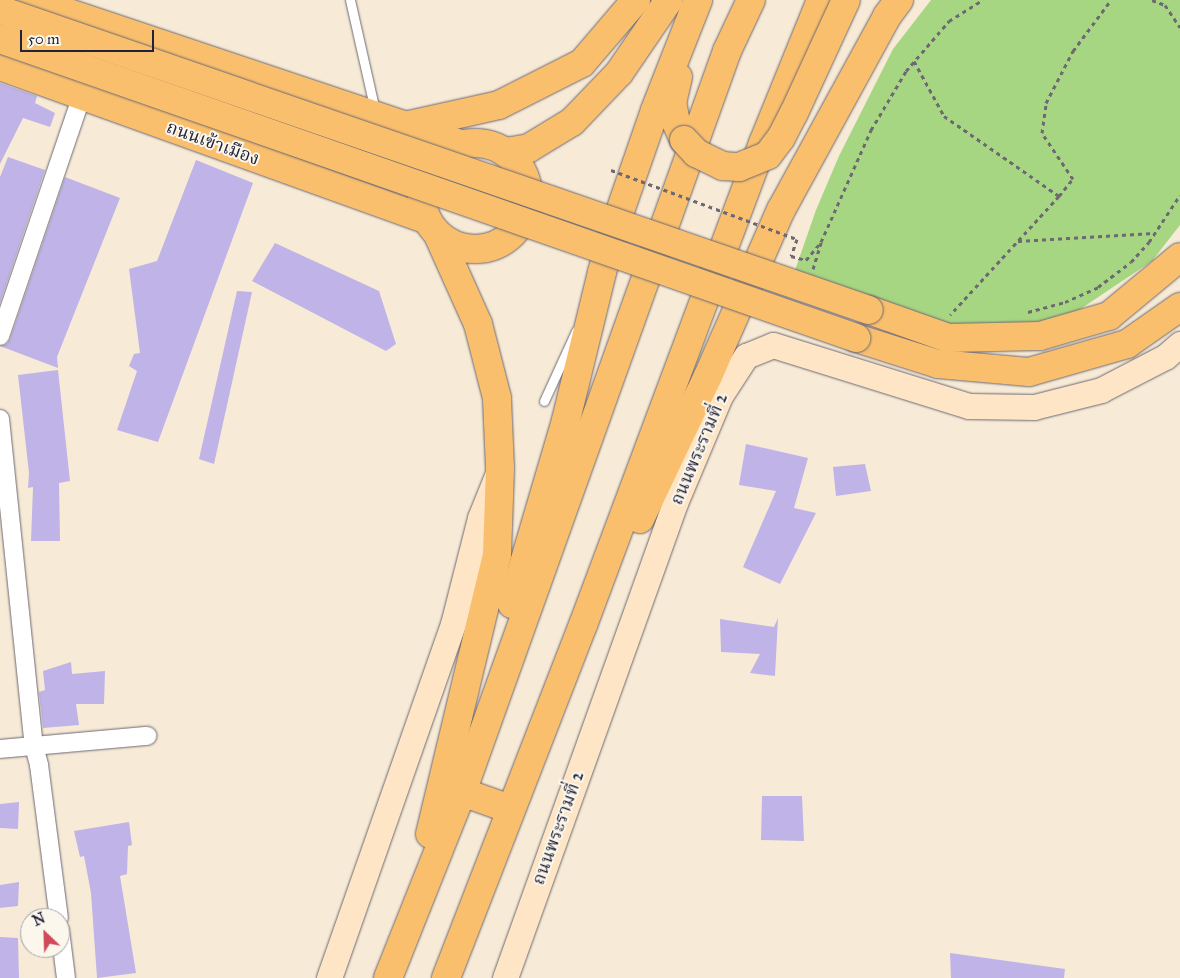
<!DOCTYPE html>
<html>
<head>
<meta charset="utf-8">
<style>
	body { margin:0 }
	#map { position:relative; width:1180px; height:978px; overflow:hidden; background:#f7ebd7; font-family:"IM FELL Great Primer","Noto Serif Thai",serif }
	div>[style] { position:absolute }
	.green>* { inset:0; background:#a7d683 }
	.building>* { inset:0; background:#bfb3e7 }
	.path>* { height:3px; margin-top:-1.5px; transform-origin:0; background:repeating-linear-gradient(90deg,#6d6872 0 4px,transparent 0 8px) }
	.roads { filter:drop-shadow(0 0 1px #6d6872) drop-shadow(0 0 1px #6d6872) }
	.service>* { height:9px; margin:-4.5px; padding:0 4.5px; transform-origin:4.5px; border-radius:4.5px; background:#fff }
	.minor>* { height:18px; margin:-9px; padding:0 9px; transform-origin:9px; border-radius:9px; background:#fff }
	.secondary>* { height:25px; margin:-12.5px; padding:0 12.5px; transform-origin:12.5px; border-radius:12.5px; background:#fde5c5 }
	.primary>* { height:28px; margin:-14px; padding:0 14px; transform-origin:14px; border-radius:14px; background:#f9bf6d }
	.primary>.ring { margin:-14px; padding:0; box-sizing:content-box; background:none; border:28px solid #f9bf6d; border-radius:50% }
	.trunk>* { height:28px; margin:-14px; padding:0 14px; transform-origin:14px; border-radius:14px; background:#f9bf6d }
	.path-bridge>* { height:3px; margin-top:-1.5px; transform-origin:0; background:repeating-linear-gradient(90deg,#6d6872 0 4px,transparent 0 8px) }
	.bridges { filter:drop-shadow(0 0 1px #6d6872) drop-shadow(0 0 1px #6d6872) }
	.trunk-bridge>* { height:28px; margin:-14px; padding:0 14px; transform-origin:14px; border-radius:14px; background:#f9bf6d }
	span { translate:-50% -50%; white-space:nowrap; text-align:center; line-height:1.15; -webkit-text-stroke:4px #fbf7ec; paint-order:stroke }
	.street-label { font-size:18px; color:#22223b }
	.north { position:absolute; left:20px; top:908px; width:50px; height:50px; box-sizing:border-box; background:#fbf7ec; border:1px solid #a4a2a5; border-radius:50%; rotate:336deg; font-size:14px; font-weight:700; line-height:20px; text-align:center; color:#22223b }
	.north::after { content:''; display:block; margin:auto; width:18px; height:22px; background:#d1495b; clip-path:polygon(50% 0,100% 100%,50% 72%,0 100%) }
	.scale { position:absolute; left:20px; top:30px; width:134px; height:22px; box-sizing:border-box; border:2px solid #22223b; border-top:0; padding-left:6px; font-size:15px; line-height:18px; white-space:nowrap; color:#22223b; -webkit-text-stroke:4px #fbf7ec; paint-order:stroke }
</style>
</head>
<body>
<div id="map">
	<div class="green">
		<div style="clip-path:polygon(931px 0,1180px 0,1180px 225px,1152px 261px,1079px 310px,1048px 321px,1017px 328px,969px 330px,793px 276px,816px 210px,839px 156px,893px 49px)"></div>
	</div>
	<div class="building">
		<div style="clip-path:polygon(0 83px,37px 96px,35px 103px,55px 113px,50px 127px,23px 118px,0 164px)"></div>
		<div style="clip-path:polygon(8px 157px,45px 170px,0 303px,0 177px)"></div>
		<div style="clip-path:polygon(196px 160px,253px 183px,158px 442px,117px 430px,137px 371px,129px 366px,134px 354px,140px 353px,129px 269px,157px 261px)"></div>
		<div style="clip-path:polygon(65px 177px,120px 198px,57px 357px,58px 368px,0 346px,7px 344px,10px 339px)"></div>
		<div style="clip-path:polygon(275px 243px,379px 291px,396px 344px,386px 351px,252px 281px)"></div>
		<div style="clip-path:polygon(237px 291px,252px 292px,214px 464px,199px 459px)"></div>
		<div style="clip-path:polygon(58px 370px,70px 481px,59px 483px,60px 541px,31px 541px,33px 487px,28px 488px,29px 473px,18px 375px)"></div>
		<div style="clip-path:polygon(746px 444px,808px 458px,794px 508px,816px 513px,780px 584px,743px 567px,776px 491px,739px 485px)"></div>
		<div style="clip-path:polygon(865px 464px,871px 491px,836px 496px,833px 467px)"></div>
		<div style="clip-path:polygon(778px 618px,775px 676px,750px 673px,760px 654px,721px 652px,720px 619px,774px 627px)"></div>
		<div style="clip-path:polygon(71px 662px,72px 674px,105px 671px,104px 704px,76px 704px,79px 725px,43px 728px,39px 692px,45px 690px,43px 671px)"></div>
		<div style="clip-path:polygon(762px 796px,802px 796px,804px 841px,761px 840px)"></div>
		<div style="clip-path:polygon(19px 802px,18px 829px,0 828px,0 804px)"></div>
		<div style="clip-path:polygon(129px 822px,132px 845px,128px 846px,127px 874px,120px 876px,136px 973px,97px 978px,91px 893px,84px 856px,80px 857px,74px 831px)"></div>
		<div style="clip-path:polygon(19px 882px,18px 906px,0 908px,0 885px)"></div>
		<div style="clip-path:polygon(0 937px,18px 938px,19px 978px,0 978px)"></div>
		<div style="clip-path:polygon(950px 953px,1065px 969px,1064px 978px,951px 978px)"></div>
	</div>
	<div class="path">
		<div style="left:1152px;top:0;width:14px;rotate:21deg"></div>
		<div style="left:1165px;top:5px;width:27px;rotate:56deg"></div>
		<div style="left:914px;top:61px;width:63px;rotate:61.4deg"></div>
		<div style="left:944px;top:116px;width:140px;rotate:34.8deg"></div>
		<div style="left:1059px;top:196px;width:161px;rotate:132.5deg"></div>
		<div style="left:1059px;top:196px;width:22px;rotate:-51deg"></div>
		<div style="left:1073px;top:179px;width:55px;rotate:-124deg"></div>
		<div style="left:1042px;top:133px;width:30px;rotate:-82deg"></div>
		<div style="left:1046px;top:103px;width:59px;rotate:-62.6deg"></div>
		<div style="left:1073px;top:51px;width:64px;rotate:-53.3deg"></div>
		<div style="left:797px;top:239px;width:18px;rotate:109deg"></div>
		<div style="left:791px;top:256px;width:16px;rotate:15deg"></div>
		<div style="left:806px;top:260px;width:23px;rotate:-50deg"></div>
		<div style="left:821px;top:242px;width:123px;rotate:-65.9deg"></div>
		<div style="left:871px;top:130px;width:69px;rotate:-59.3deg"></div>
		<div style="left:906px;top:71px;width:66px;rotate:-49.3deg"></div>
		<div style="left:949px;top:21px;width:40px;rotate:-32deg"></div>
		<div style="left:1018px;top:241px;width:136px;rotate:-3.4deg"></div>
		<div style="left:813px;top:269px;width:28px;rotate:-73deg"></div>
		<div style="left:1028px;top:312px;width:38px;rotate:-15deg"></div>
		<div style="left:1065px;top:302px;width:36px;rotate:-24deg"></div>
		<div style="left:1098px;top:287px;width:41px;rotate:-37.1deg"></div>
		<div style="left:1131px;top:262px;width:27px;rotate:-48deg"></div>
		<div style="left:1149px;top:242px;width:56px;rotate:-56.6deg"></div>
	</div>
	<div class="roads">
		<div class="service">
			<div style="left:350px;top:0;width:114px;rotate:77.3deg"></div>
			<div style="left:544px;top:401px;width:77px;rotate:-65.4deg"></div>
		</div>
		<div class="minor">
			<div style="left:0;top:336px;width:255px;rotate:-71.2deg"></div>
			<div style="left:0;top:419px;width:329px;rotate:84.1deg"></div>
			<div style="left:34px;top:746px;width:20px;rotate:75deg"></div>
			<div style="left:39px;top:765px;width:154px;rotate:82.6deg"></div>
			<div style="left:0;top:749px;width:148px;rotate:-5.1deg"></div>
			<div style="left:60px;top:930px;width:48px;rotate:82.9deg"></div>
		</div>
		<div class="secondary">
			<div style="left:329px;top:978px;width:375px;rotate:-70.7deg"></div>
			<div style="left:453px;top:624px;width:109px;rotate:-75.7deg"></div>
			<div style="left:480px;top:518px;width:45px;rotate:-68deg"></div>
			<div style="left:505px;top:978px;width:505px;rotate:-70.31deg"></div>
			<div style="left:675px;top:503px;width:116px;rotate:-67.2deg"></div>
			<div style="left:720px;top:396px;width:48px;rotate:-57deg"></div>
			<div style="left:746px;top:356px;width:29px;rotate:-22deg"></div>
			<div style="left:773px;top:345px;width:205px;rotate:17.3deg"></div>
			<div style="left:969px;top:406px;width:65px;rotate:0.9deg"></div>
			<div style="left:1034px;top:407px;width:69px;rotate:-14.2deg"></div>
			<div style="left:1101px;top:390px;width:72px;rotate:-27.3deg"></div>
			<div style="left:1165px;top:357px;width:20px;rotate:-41deg"></div>
		</div>
		<div class="primary">
			<div style="left:30px;top:0;width:453px;rotate:18.5deg"></div>
			<div style="left:0;top:66px;width:454px;rotate:19.8deg"></div>
			<div class="ring" style="left:422px;top:143px;width:78px;height:78px"></div>
		</div>
		<div class="trunk">
			<div style="left:678px;top:77px;width:26px;rotate:103deg"></div>
			<div style="left:672px;top:102px;width:20px;rotate:79deg"></div>
			<div style="left:676px;top:122px;width:20px;rotate:66deg"></div>
			<div style="left:405px;top:126px;width:96px;rotate:-12.6deg"></div>
			<div style="left:499px;top:105px;width:93px;rotate:-26.8deg"></div>
			<div style="left:582px;top:63px;width:83px;rotate:-49.4deg"></div>
			<div style="left:505px;top:152px;width:24px;rotate:-9deg"></div>
			<div style="left:529px;top:148px;width:50px;rotate:-31.2deg"></div>
			<div style="left:572px;top:122px;width:68px;rotate:-46.2deg"></div>
			<div style="left:619px;top:73px;width:88px;rotate:-55.6deg"></div>
			<div style="left:869px;top:310px;width:84px;rotate:19.5deg"></div>
			<div style="left:948px;top:338px;width:92px;rotate:-1.2deg"></div>
			<div style="left:1040px;top:336px;width:72px;rotate:-16.2deg"></div>
			<div style="left:1109px;top:316px;width:92px;rotate:-39.7deg"></div>
			<div style="left:856px;top:338px;width:86px;rotate:17.6deg"></div>
			<div style="left:938px;top:364px;width:91px;rotate:5deg"></div>
			<div style="left:1029px;top:372px;width:102px;rotate:-15.9deg"></div>
			<div style="left:1127px;top:344px;width:65px;rotate:-34.9deg"></div>
			<div style="left:640px;top:519px;width:158px;rotate:-64.6deg"></div>
			<div style="left:708px;top:376px;width:181px;rotate:-66.3deg"></div>
			<div style="left:781px;top:210px;width:221px;rotate:-61.3deg"></div>
			<div style="left:887px;top:16px;width:20px;rotate:-53deg"></div>
			<div style="left:512px;top:604px;width:192px;rotate:-73.6deg"></div>
			<div style="left:566px;top:420px;width:152px;rotate:-76.3deg"></div>
			<div style="left:602px;top:272px;width:54px;rotate:-73.9deg"></div>
			<div style="left:617px;top:220px;width:116px;rotate:-70.9deg"></div>
			<div style="left:655px;top:110px;width:118px;rotate:-68.6deg"></div>
			<div style="left:466px;top:776px;width:16px;rotate:104deg"></div>
			<div style="left:462px;top:792px;width:51px;rotate:19.5deg"></div>
			<div style="left:430px;top:834px;width:287px;rotate:-76.5deg"></div>
			<div style="left:497px;top:555px;width:87px;rotate:-88deg"></div>
			<div style="left:500px;top:468px;width:70px;rotate:-92.5deg"></div>
			<div style="left:497px;top:398px;width:76px;rotate:-104.4deg"></div>
			<div style="left:478px;top:324px;width:98px;rotate:-114.2deg"></div>
			<div style="left:388px;top:978px;width:200px;rotate:-68.3deg"></div>
			<div style="left:462px;top:792px;width:787px;rotate:-70.32deg"></div>
			<div style="left:727px;top:51px;width:56px;rotate:-64.8deg"></div>
			<div style="left:446px;top:978px;width:379px;rotate:-68.8deg"></div>
			<div style="left:583px;top:625px;width:515px;rotate:-69.52deg"></div>
			<div style="left:763px;top:143px;width:154px;rotate:-67.9deg"></div>
		</div>
	</div>
	<div class="path-bridge">
		<div style="left:611px;top:170px;width:198px;rotate:20.4deg"></div>
	</div>
	<div class="bridges">
		<div class="trunk-bridge">
			<div style="left:0;top:10px;width:919px;rotate:19.05deg"></div>
			<div style="left:0;top:39px;width:907px;rotate:19.25deg"></div>
			<div style="left:684px;top:140px;width:18px;rotate:47deg"></div>
			<div style="left:696px;top:153px;width:30px;rotate:26deg"></div>
			<div style="left:723px;top:166px;width:16px;rotate:4deg"></div>
			<div style="left:739px;top:167px;width:31px;rotate:-22deg"></div>
			<div style="left:768px;top:155px;width:21px;rotate:-53deg"></div>
			<div style="left:781px;top:138px;width:28px;rotate:-63deg"></div>
			<div style="left:794px;top:113px;width:124px;rotate:-65.3deg"></div>
		</div>
	</div>
	<div class="street-label">
		<span style="left:213px;top:143px;rotate:20deg">ถนนเข้าเมือง</span>
		<span style="left:699px;top:449px;rotate:-67deg">ถนนพระรามที่ 2</span>
		<span style="left:558px;top:828px;rotate:-70deg">ถนนพระรามที่ 2</span>
	</div>
	<div class="north">N</div>
	<div class="scale">50 m</div>
</div>
</body>
</html>
